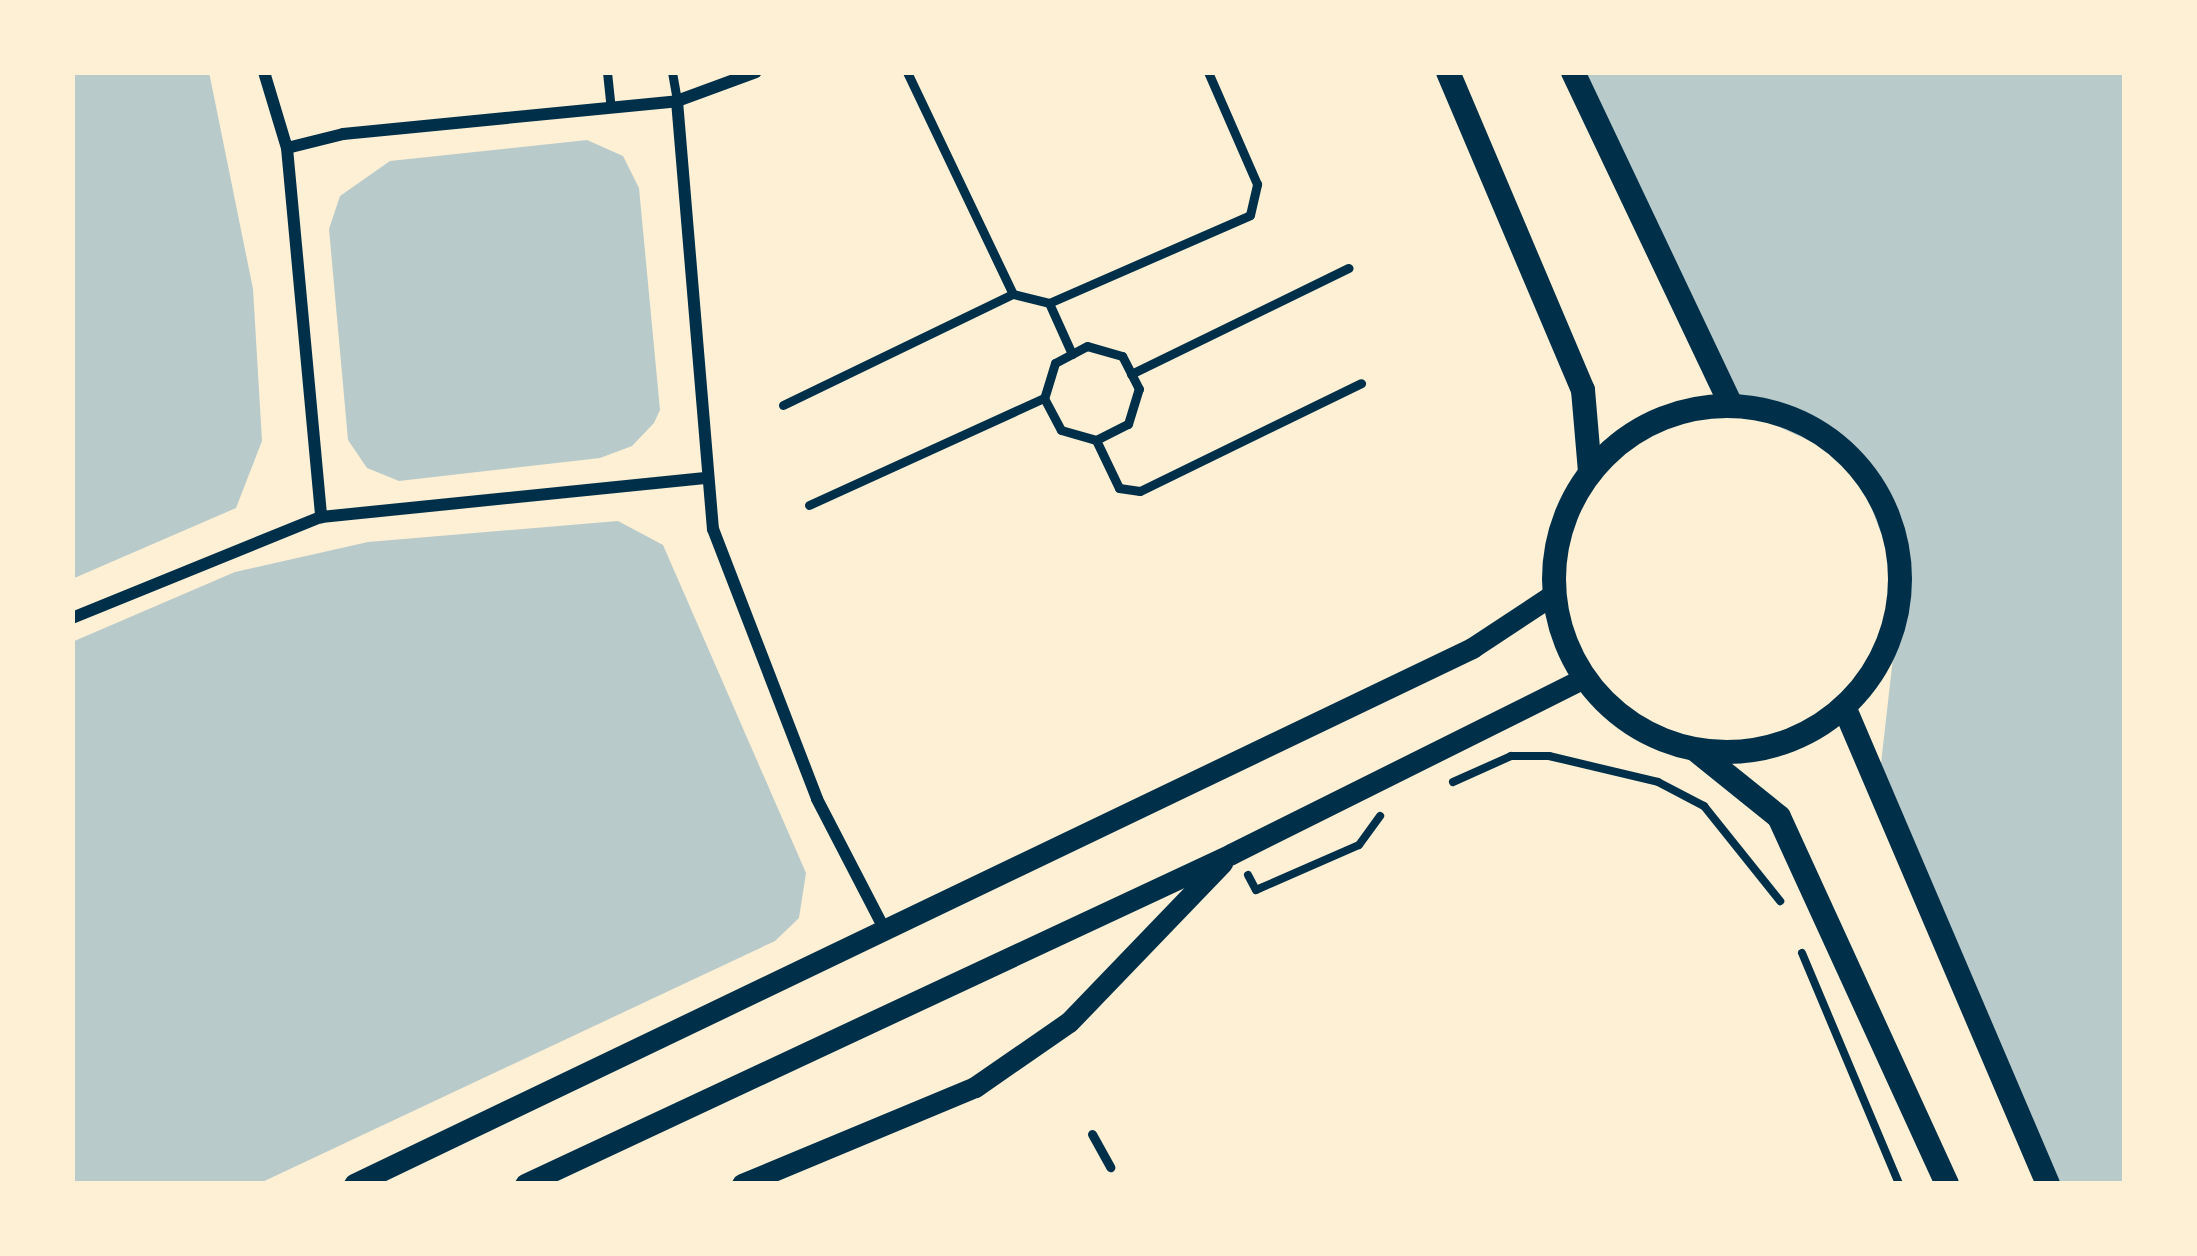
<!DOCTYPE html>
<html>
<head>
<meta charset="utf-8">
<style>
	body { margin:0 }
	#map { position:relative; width:2197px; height:1256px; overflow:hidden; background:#fdf0d5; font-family:"PT Sans Narrow",sans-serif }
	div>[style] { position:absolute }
	.green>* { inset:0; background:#b9caca }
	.path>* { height:8px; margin:-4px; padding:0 4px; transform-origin:4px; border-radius:4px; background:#003049 }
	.service>* { height:9px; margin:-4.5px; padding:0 4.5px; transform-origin:4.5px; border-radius:4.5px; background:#003049 }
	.minor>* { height:12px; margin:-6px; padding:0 6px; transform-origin:6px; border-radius:6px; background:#003049 }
	.tertiary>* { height:21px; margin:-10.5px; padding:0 10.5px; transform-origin:10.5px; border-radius:10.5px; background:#003049 }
	.secondary>* { height:24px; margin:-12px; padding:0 12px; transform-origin:12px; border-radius:12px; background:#003049 }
	.secondary>.ring { margin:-12px; padding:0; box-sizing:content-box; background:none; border:24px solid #003049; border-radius:50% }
	span { translate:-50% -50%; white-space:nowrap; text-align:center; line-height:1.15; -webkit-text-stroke:9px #fdf0d5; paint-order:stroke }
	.frame { position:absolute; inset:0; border:75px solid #fdf0d5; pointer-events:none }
</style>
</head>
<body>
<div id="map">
	<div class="green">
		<div style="clip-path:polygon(72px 72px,209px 72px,253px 289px,262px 441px,236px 508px,72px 579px)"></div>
		<div style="clip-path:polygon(1573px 72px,2125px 72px,2125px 1184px,2048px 1184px,1877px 799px,1901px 587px,1854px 461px,1731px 405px)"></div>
		<div style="clip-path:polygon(587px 140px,623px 156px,639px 188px,660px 410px,654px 423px,632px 446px,600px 458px,399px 481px,367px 468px,348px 440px,329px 229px,340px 196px,390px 161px)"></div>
		<div style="clip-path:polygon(618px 521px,663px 545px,806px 873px,799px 918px,775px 941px,258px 1184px,72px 1184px,72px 642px,235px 572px,368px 542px)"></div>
	</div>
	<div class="path">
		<div style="left:1453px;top:782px;width:64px;rotate:-24.1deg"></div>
		<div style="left:1511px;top:756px;width:38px"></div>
		<div style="left:1549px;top:756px;width:112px;rotate:13.4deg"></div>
		<div style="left:1658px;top:782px;width:52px;rotate:27.6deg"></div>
		<div style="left:1704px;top:806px;width:122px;rotate:51.3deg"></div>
		<div style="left:1248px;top:875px;width:17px;rotate:62deg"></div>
		<div style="left:1256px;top:890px;width:112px;rotate:-23.6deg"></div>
		<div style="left:1359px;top:845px;width:36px;rotate:-54deg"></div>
		<div style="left:1802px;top:953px;width:251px;rotate:67.2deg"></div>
	</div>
	<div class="service">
		<div style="left:607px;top:72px;width:36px;rotate:84deg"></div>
		<div style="left:672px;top:72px;width:29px;rotate:80deg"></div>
		<div style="left:907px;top:72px;width:246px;rotate:64.5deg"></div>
		<div style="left:1013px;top:294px;width:37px;rotate:14deg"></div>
		<div style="left:1049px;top:303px;width:219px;rotate:-23.6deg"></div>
		<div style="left:1250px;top:215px;width:32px;rotate:-77deg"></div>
		<div style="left:1257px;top:184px;width:122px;rotate:-113.6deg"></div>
		<div style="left:1049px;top:303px;width:56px;rotate:65.7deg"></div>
		<div style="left:1131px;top:374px;width:242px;rotate:-26deg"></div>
		<div style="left:783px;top:405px;width:255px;rotate:-25.8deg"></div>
		<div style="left:1096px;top:440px;width:36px;rotate:-27deg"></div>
		<div style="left:1128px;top:424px;width:37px;rotate:-73deg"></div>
		<div style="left:1139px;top:389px;width:37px;rotate:-117deg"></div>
		<div style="left:1122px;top:356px;width:36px;rotate:-164deg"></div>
		<div style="left:1087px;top:346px;width:36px;rotate:152deg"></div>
		<div style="left:1055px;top:363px;width:37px;rotate:107deg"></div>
		<div style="left:1044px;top:398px;width:36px;rotate:62deg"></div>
		<div style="left:1061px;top:430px;width:36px;rotate:16deg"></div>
		<div style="left:1096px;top:440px;width:53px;rotate:64.4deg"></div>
		<div style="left:1119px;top:488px;width:21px;rotate:8deg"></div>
		<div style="left:1140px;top:491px;width:246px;rotate:-26deg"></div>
		<div style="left:809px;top:505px;width:258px;rotate:-24.5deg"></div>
		<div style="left:1092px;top:1134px;width:38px;rotate:61deg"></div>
	</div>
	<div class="minor">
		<div style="left:264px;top:72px;width:79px;rotate:73.2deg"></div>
		<div style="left:287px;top:148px;width:371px;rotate:84.7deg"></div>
		<div style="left:677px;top:101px;width:430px;rotate:85.2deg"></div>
		<div style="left:713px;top:529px;width:289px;rotate:68.9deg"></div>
		<div style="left:817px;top:799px;width:150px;rotate:62.6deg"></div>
		<div style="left:287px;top:148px;width:58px;rotate:-14deg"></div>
		<div style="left:343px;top:134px;width:336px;rotate:-5.6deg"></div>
		<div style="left:677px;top:101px;width:84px;rotate:-20.2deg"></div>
		<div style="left:72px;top:618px;width:269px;rotate:-22.1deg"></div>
		<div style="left:321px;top:517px;width:386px;rotate:-5.8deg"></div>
	</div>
	<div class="tertiary">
		<div style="left:354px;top:1184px;width:1240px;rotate:-25.61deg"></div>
		<div style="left:1472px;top:648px;width:98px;rotate:-33.4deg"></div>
		<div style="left:525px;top:1184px;width:779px;rotate:-25.05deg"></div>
		<div style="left:1231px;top:854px;width:394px;rotate:-26.5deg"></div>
		<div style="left:742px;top:1184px;width:252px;rotate:-22.6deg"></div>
		<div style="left:975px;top:1087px;width:114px;rotate:-34.7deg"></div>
		<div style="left:1069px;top:1022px;width:221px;rotate:-46.1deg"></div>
	</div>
	<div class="secondary">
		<div style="left:1448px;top:72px;width:345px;rotate:67deg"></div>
		<div style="left:1583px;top:390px;width:82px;rotate:85.1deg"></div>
		<div style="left:1573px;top:72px;width:369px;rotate:64.6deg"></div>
		<div class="ring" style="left:1554px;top:406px;width:322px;height:322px"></div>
		<div style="left:1845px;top:709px;width:517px;rotate:66.86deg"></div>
		<div style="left:1697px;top:751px;width:105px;rotate:38.8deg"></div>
		<div style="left:1779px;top:817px;width:404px;rotate:65.4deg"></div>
	</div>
	<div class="frame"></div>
</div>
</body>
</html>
